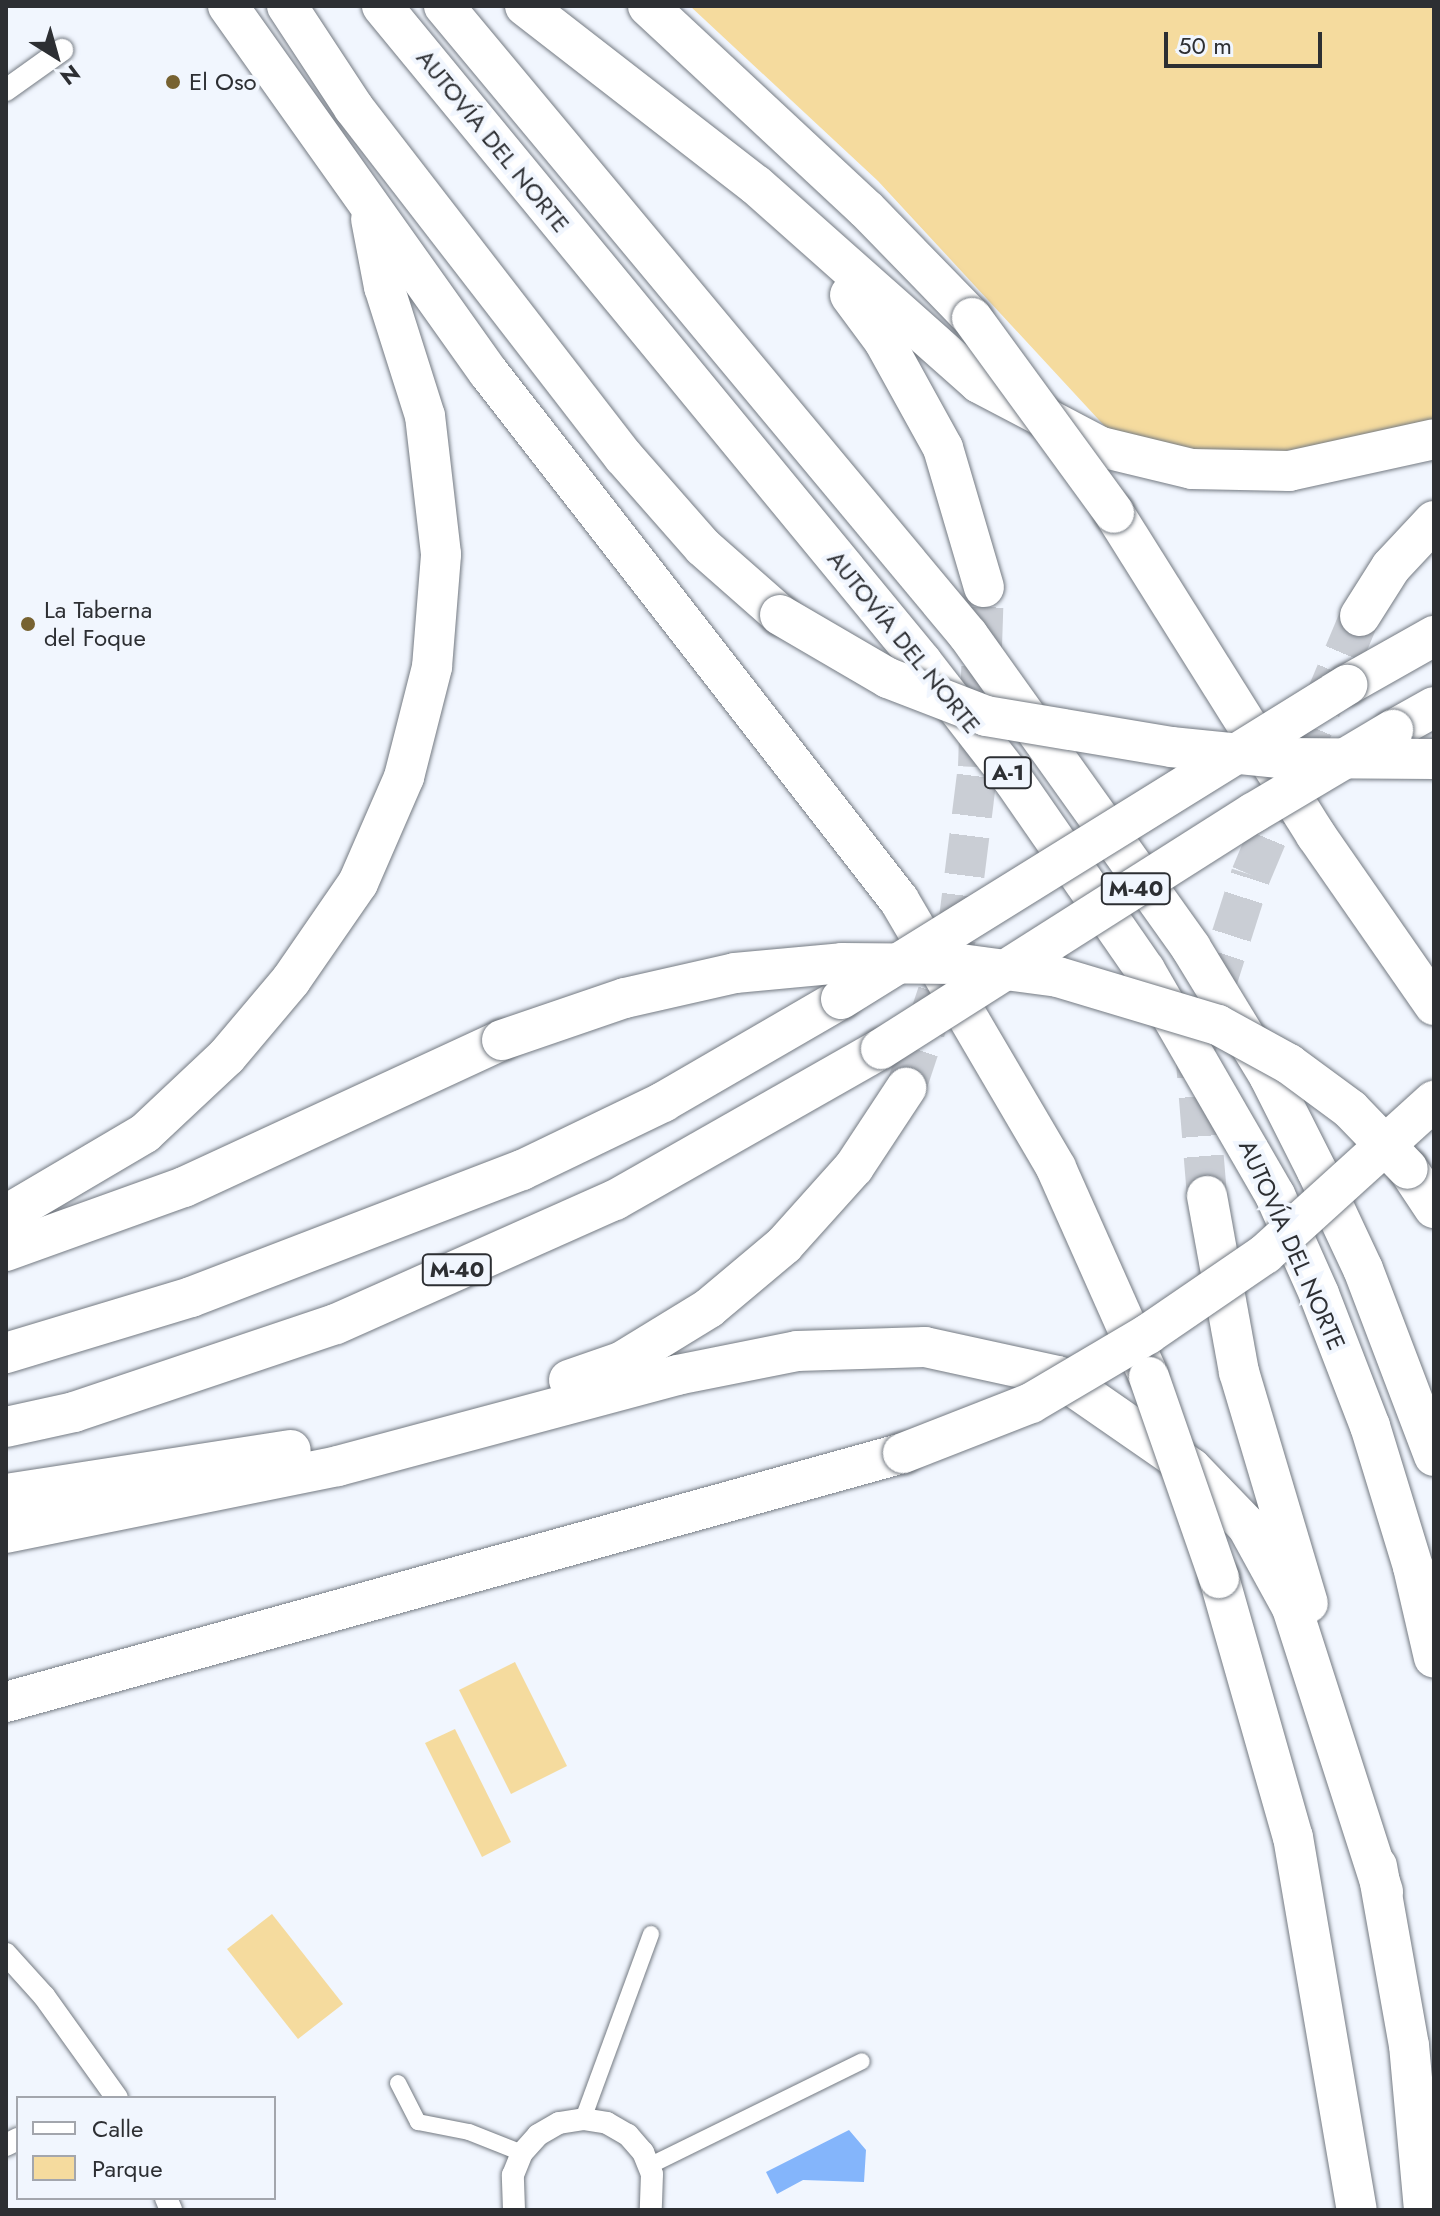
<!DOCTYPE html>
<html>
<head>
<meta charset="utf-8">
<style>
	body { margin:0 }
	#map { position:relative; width:1440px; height:2216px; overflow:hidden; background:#f1f6fe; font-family:Jost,sans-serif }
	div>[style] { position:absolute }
	.green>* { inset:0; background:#f5db9e }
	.water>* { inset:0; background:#84b5fb }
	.motorway-tunnel>* { height:40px; margin-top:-20px; transform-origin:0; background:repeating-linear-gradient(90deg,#caced5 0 40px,transparent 0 60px) }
	.roads { filter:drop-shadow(0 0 2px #747a82) drop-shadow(0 0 2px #747a82) }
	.pedestrian>* { height:16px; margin:-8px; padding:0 8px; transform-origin:8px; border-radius:8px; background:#fff }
	.minor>* { height:22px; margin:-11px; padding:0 11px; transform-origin:11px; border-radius:11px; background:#fff }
	.motorway>* { height:40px; margin:-20px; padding:0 20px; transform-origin:20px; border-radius:20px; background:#fff }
	.bridges { filter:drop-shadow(0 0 2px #747a82) drop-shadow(0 0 2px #747a82) }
	.motorway-bridge>* { height:40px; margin:-20px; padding:0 20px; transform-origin:20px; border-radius:20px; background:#fff }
	.dots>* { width:22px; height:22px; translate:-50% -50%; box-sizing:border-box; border:4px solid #f1f6fe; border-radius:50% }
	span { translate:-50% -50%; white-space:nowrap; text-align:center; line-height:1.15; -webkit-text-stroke:8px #f1f6fe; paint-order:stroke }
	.shield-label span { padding:2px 6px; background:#f1f6fe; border:2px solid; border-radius:6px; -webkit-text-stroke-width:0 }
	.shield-label { font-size:22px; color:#2d2f33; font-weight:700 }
	.poi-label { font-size:24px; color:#2d2f33 }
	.left { translate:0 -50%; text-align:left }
	.street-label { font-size:24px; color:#2d2f33 }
	.frame { position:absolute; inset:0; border:8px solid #2d2f33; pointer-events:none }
	.legend { position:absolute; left:16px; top:2096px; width:260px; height:104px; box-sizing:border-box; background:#f1f6fe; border:2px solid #a3a6ad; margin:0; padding:10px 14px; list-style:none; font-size:24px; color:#2d2f33 }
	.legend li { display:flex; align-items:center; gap:16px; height:40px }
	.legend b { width:40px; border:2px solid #a3a6ad }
	.north { position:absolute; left:16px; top:16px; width:80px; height:80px; -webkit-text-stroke:6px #f1f6fe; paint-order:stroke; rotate:143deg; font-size:22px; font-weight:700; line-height:32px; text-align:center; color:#2d2f33 }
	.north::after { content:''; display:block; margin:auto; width:28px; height:36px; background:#2d2f33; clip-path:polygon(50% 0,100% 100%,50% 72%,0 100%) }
	.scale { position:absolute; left:1164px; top:32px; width:158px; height:36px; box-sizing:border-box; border:4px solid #2d2f33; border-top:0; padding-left:10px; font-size:24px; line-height:28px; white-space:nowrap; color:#2d2f33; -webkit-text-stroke:6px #f1f6fe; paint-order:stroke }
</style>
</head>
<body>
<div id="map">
	<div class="green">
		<div style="clip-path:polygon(690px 6px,1434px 6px,1434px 419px,1379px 436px,1279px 452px,1194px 451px,1111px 433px,878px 181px)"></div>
		<div style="clip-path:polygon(515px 1662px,567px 1766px,511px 1794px,459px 1690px)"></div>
		<div style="clip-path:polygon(455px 1729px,511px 1842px,482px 1857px,425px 1743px)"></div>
		<div style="clip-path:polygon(272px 1914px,343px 2004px,298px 2039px,227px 1949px)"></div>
	</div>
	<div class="water">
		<div style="clip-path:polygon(849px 2130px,866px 2150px,864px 2182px,803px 2180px,777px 2194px,766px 2172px)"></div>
	</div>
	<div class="motorway-tunnel">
		<div style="left:906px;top:1088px;width:161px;rotate:-71.6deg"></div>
		<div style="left:957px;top:935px;width:169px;rotate:-82.9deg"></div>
		<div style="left:978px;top:767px;width:180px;rotate:-88.1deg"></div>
		<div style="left:1207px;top:1196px;width:146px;rotate:-94.7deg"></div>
		<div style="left:1195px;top:1050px;width:184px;rotate:-72.3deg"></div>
		<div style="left:1251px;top:875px;width:281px;rotate:-67.2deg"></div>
	</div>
	<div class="roads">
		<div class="pedestrian">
			<div style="left:398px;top:2083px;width:44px;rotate:62.9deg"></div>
			<div style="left:418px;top:2122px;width:52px;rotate:11.1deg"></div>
			<div style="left:469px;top:2132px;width:57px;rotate:21.6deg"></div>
			<div style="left:583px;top:2119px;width:197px;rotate:-69.8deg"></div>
			<div style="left:649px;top:2166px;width:237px;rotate:-26.2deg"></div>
		</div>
		<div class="minor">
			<div style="left:6px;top:90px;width:69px;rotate:-35.5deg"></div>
			<div style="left:6px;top:1954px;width:57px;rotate:47.9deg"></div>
			<div style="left:44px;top:1996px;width:125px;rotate:54.4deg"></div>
			<div style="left:6px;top:2145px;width:13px;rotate:-27deg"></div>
			<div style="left:166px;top:2198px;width:13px;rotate:67deg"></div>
			<div style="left:514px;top:2210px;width:35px;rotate:-92deg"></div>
			<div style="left:513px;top:2175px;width:24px;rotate:-68deg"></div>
			<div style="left:522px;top:2153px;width:24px;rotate:-48deg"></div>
			<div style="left:538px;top:2135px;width:24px;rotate:-30deg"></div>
			<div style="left:559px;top:2123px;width:24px;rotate:-9deg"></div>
			<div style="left:583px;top:2119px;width:24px;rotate:9deg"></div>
			<div style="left:607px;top:2123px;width:24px;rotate:30deg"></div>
			<div style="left:628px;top:2135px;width:23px;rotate:49deg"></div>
			<div style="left:643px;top:2152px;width:24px;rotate:68deg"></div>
			<div style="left:652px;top:2174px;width:36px;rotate:92deg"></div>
		</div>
		<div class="motorway">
			<div style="left:228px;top:6px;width:450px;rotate:54.6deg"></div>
			<div style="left:489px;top:373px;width:668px;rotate:52.12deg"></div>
			<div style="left:899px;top:900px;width:311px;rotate:59.6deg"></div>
			<div style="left:1056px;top:1168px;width:223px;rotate:66deg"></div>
			<div style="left:287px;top:6px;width:122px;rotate:56.7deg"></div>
			<div style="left:354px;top:108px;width:440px;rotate:52.3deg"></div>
			<div style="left:623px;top:456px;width:121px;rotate:48.7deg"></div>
			<div style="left:703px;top:547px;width:103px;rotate:41.4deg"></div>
			<div style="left:382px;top:6px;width:850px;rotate:50.54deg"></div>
			<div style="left:922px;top:662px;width:147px;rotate:52.2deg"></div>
			<div style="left:1012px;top:778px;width:234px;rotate:55.3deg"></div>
			<div style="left:1145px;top:970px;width:260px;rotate:60deg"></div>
			<div style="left:1275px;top:1195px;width:108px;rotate:66deg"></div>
			<div style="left:1319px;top:1294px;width:142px;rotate:68.9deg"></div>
			<div style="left:1370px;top:1426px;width:147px;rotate:73deg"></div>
			<div style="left:1413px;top:1567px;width:93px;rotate:77deg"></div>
			<div style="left:444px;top:6px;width:819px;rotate:50.2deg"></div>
			<div style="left:968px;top:635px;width:384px;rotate:54.5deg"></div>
			<div style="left:1191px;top:948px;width:150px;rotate:58.6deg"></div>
			<div style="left:1269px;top:1076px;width:106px;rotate:63.2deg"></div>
			<div style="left:1317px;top:1171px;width:108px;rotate:64.9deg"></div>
			<div style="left:1363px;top:1269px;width:200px;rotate:69.2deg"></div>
			<div style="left:525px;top:6px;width:292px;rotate:37.8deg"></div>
			<div style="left:756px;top:185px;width:298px;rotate:41.6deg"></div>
			<div style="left:979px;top:383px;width:138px;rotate:27.7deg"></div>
			<div style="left:1101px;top:447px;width:94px;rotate:13.6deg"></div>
			<div style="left:1192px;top:469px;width:97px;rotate:1.2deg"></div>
			<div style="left:1289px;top:471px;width:148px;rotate:-12.4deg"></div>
			<div style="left:648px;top:6px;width:298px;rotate:43deg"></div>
			<div style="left:866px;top:209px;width:152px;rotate:45.8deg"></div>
			<div style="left:850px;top:295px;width:57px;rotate:53.5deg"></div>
			<div style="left:884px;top:341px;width:122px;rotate:61.1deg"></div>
			<div style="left:943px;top:448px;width:145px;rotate:73.6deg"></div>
			<div style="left:1114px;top:513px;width:380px;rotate:57.9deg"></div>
			<div style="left:1316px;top:835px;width:207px;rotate:55.2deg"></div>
			<div style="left:1360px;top:616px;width:58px;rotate:-57.7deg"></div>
			<div style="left:1391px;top:567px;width:63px;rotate:-46.9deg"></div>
			<div style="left:1347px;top:685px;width:100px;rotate:-29.4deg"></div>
			<div style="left:1393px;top:730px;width:47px;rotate:-29.3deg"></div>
			<div style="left:1408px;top:1169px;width:47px;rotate:56.3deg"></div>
			<div style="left:1207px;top:1196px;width:179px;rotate:79.7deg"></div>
			<div style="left:1239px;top:1372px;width:241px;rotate:73.4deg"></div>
			<div style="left:6px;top:1215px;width:161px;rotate:-30.5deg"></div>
			<div style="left:145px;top:1133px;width:112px;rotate:-43.2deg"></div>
			<div style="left:227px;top:1056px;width:99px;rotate:-49.9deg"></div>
			<div style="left:291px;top:980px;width:118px;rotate:-55.4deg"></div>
			<div style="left:358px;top:883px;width:116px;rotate:-66.5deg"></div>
			<div style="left:404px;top:777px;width:114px;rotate:-75.7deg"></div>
			<div style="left:432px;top:667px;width:113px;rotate:-85.4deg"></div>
			<div style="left:441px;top:554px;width:139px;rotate:-96.6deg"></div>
			<div style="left:425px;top:416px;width:135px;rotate:-107.6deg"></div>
			<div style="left:384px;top:287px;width:69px;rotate:-100.8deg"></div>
			<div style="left:6px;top:1251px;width:189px;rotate:-19.8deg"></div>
			<div style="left:184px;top:1187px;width:350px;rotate:-24.8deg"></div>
			<div style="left:6px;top:1353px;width:193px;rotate:-16.8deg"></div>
			<div style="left:191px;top:1297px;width:355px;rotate:-21deg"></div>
			<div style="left:522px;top:1170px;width:157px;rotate:-25.7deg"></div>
			<div style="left:663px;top:1102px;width:206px;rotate:-30.1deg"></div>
			<div style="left:569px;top:1380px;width:55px;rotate:-19.1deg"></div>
			<div style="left:621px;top:1362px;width:103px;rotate:-31.5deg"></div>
			<div style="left:709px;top:1308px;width:98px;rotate:-40deg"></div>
			<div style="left:784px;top:1245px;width:105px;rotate:-48.1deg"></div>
			<div style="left:854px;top:1167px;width:95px;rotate:-56.6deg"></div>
			<div style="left:6px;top:1427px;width:70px;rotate:-12.4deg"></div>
			<div style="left:74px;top:1412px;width:276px;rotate:-18.6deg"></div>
			<div style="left:336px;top:1324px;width:305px;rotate:-24deg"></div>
			<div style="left:615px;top:1200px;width:306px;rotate:-29.6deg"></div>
			<div style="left:6px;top:1494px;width:288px;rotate:-8.8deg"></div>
			<div style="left:6px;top:1533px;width:339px;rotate:-11.4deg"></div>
			<div style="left:338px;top:1466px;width:351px;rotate:-15deg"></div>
			<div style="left:677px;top:1375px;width:122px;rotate:-11.3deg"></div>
			<div style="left:797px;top:1351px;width:128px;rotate:-1.8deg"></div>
			<div style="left:925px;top:1347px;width:136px;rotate:12.3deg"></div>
			<div style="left:1058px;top:1376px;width:162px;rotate:34.7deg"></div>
			<div style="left:1191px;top:1468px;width:81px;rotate:46deg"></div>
			<div style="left:1247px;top:1526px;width:94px;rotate:61.2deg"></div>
			<div style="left:1292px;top:1608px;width:298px;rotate:72.2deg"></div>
			<div style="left:1219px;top:1578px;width:269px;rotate:74.1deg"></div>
			<div style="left:1293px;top:1837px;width:378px;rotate:80.3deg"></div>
			<div style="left:6px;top:1702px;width:931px;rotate:-15.51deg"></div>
			<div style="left:1377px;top:1866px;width:182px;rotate:79.9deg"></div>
			<div style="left:1409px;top:2045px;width:166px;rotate:84.8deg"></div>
		</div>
	</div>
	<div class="bridges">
		<div class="motorway-bridge">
			<div style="left:972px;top:318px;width:241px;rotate:53.9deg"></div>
			<div style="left:780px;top:615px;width:125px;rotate:30.3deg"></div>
			<div style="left:888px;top:678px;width:105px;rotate:21.2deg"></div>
			<div style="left:986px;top:716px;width:188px;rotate:9.5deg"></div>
			<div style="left:1171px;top:747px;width:109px;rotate:5.8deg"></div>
			<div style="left:1279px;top:758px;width:155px;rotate:0.4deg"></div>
			<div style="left:841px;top:999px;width:596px;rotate:-31.82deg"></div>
			<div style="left:502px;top:1040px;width:130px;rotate:-18.9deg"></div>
			<div style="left:625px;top:998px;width:113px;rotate:-12.8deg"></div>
			<div style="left:735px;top:973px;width:107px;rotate:-5.3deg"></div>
			<div style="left:842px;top:963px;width:119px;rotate:0.5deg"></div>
			<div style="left:961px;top:964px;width:98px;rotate:7.6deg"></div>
			<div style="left:1058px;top:977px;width:167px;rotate:16.7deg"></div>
			<div style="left:1218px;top:1025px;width:81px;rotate:28.8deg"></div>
			<div style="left:1289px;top:1064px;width:76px;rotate:36.4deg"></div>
			<div style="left:1350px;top:1109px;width:83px;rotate:46deg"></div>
			<div style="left:881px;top:1049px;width:441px;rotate:-32.4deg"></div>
			<div style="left:1253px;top:813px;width:163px;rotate:-30.7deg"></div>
			<div style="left:1149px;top:1377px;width:213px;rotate:70.8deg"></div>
			<div style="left:903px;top:1453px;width:137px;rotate:-21.3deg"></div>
			<div style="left:1031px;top:1403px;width:136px;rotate:-30.5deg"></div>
			<div style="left:1148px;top:1334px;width:142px;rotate:-34.4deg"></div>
			<div style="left:1265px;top:1254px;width:228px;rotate:-42.2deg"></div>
		</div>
	</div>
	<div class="dots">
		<div style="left:173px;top:82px;background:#776231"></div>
		<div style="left:28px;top:624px;background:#776231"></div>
	</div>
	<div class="shield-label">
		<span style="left:1008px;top:773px">A-1</span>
		<span style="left:1136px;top:889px">M-40</span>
		<span style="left:457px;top:1270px">M-40</span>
	</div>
	<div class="poi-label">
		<span class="left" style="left:189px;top:82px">El Oso</span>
		<span class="left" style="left:44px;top:624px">La Taberna<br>del Foque</span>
	</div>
	<div class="street-label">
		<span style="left:493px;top:141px;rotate:51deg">AUTOVÍA DEL NORTE</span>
		<span style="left:904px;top:642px;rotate:51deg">AUTOVÍA DEL NORTE</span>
		<span style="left:1292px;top:1245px;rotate:66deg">AUTOVÍA DEL NORTE</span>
	</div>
	<div class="frame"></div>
	<ul class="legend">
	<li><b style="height:10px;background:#fff"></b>Calle</li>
	<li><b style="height:22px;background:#f5db9e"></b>Parque</li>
	</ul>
	<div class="north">N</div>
	<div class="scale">50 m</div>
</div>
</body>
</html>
